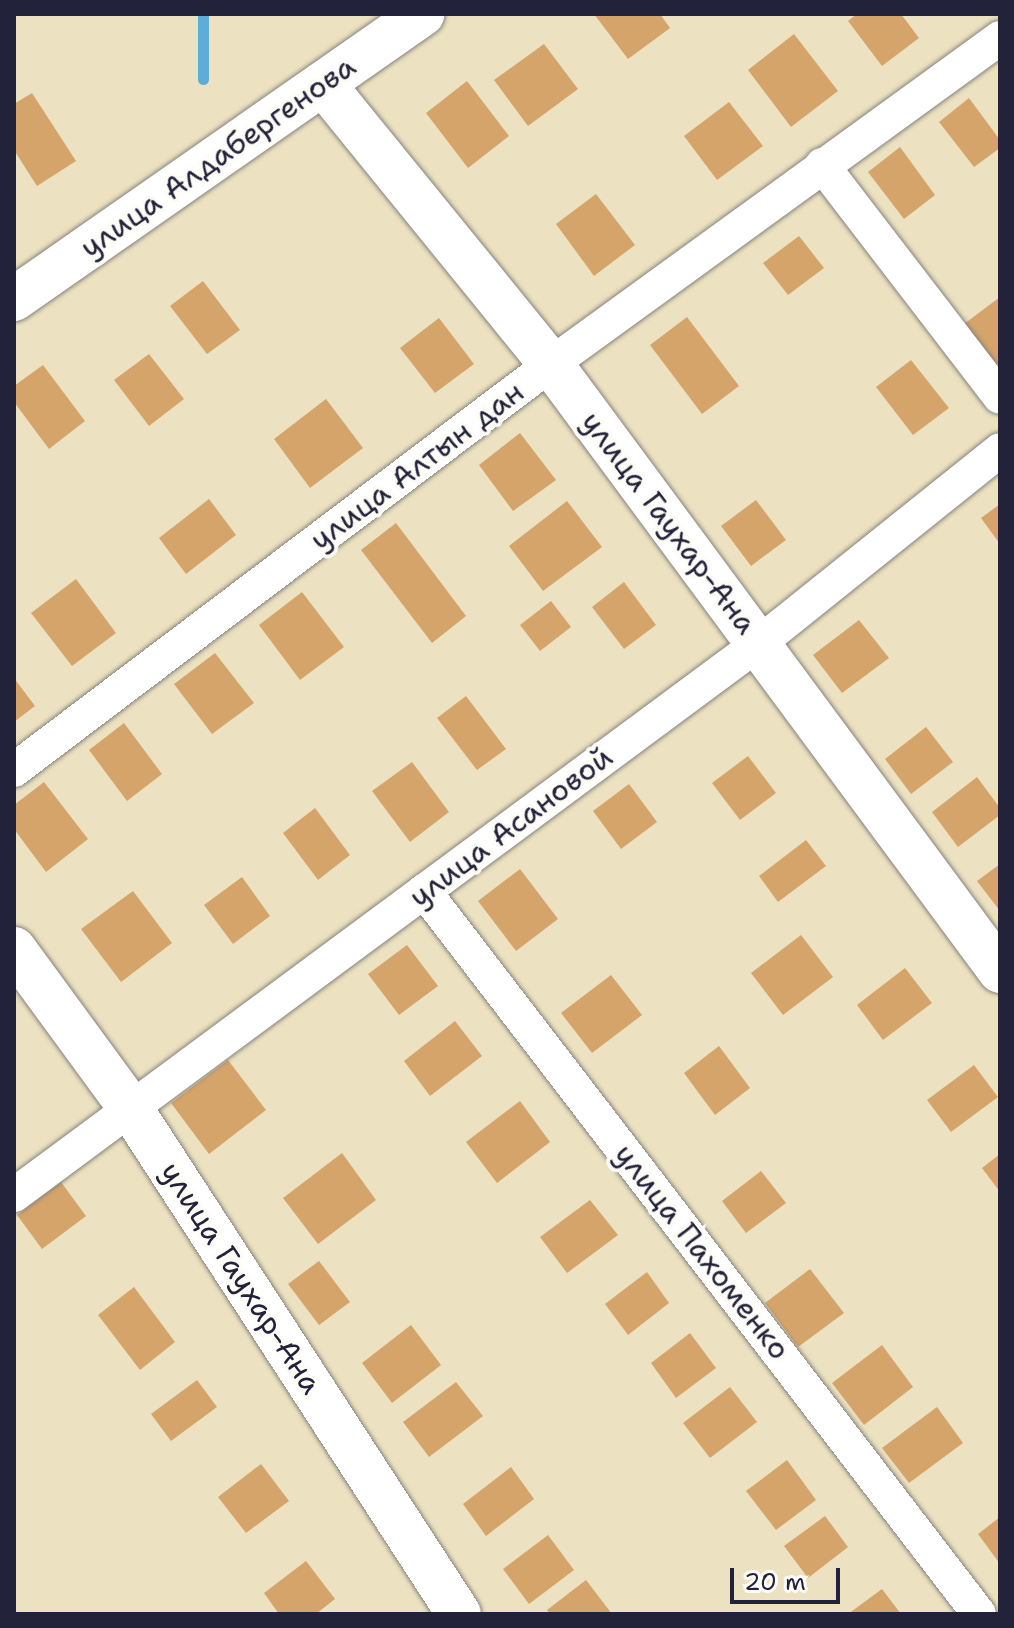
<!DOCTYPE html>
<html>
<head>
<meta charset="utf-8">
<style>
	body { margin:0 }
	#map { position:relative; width:1014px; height:1628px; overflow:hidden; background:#ece2c1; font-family:"Shantell Sans",sans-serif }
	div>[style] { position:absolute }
	.stream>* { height:11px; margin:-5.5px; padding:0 5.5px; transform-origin:5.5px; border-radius:5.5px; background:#5caed7 }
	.building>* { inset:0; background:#d5a46b }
	.roads { filter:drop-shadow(0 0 2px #87827e) drop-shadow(0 0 2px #87827e) }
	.street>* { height:34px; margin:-17px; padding:0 17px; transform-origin:17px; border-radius:17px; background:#fff }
	.secondary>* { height:44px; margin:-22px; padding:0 22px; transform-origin:22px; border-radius:22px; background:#fff }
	span { translate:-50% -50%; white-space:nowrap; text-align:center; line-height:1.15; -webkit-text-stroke:8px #fdfcf7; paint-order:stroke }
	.street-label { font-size:30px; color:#22223b }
	.frame { position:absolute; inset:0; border:16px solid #22223b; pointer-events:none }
	.scale { position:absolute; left:730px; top:1568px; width:110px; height:36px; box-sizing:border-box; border:4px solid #22223b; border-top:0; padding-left:10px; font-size:24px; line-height:28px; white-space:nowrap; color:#22223b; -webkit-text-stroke:6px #fdfcf7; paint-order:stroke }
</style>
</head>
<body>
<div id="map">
	<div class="stream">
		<div style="left:203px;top:14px;width:65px;rotate:90deg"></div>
	</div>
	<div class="building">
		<div style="clip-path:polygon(594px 14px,660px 14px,670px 28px,628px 59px)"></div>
		<div style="clip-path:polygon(857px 14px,901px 14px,919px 38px,882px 66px,848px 21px)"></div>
		<div style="clip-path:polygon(794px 34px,838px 91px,791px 127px,748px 70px)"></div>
		<div style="clip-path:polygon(544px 44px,578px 89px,528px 126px,494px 80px)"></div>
		<div style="clip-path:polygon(467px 81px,509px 136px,468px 168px,426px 113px)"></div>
		<div style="clip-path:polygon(32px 93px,76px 161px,37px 186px,14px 150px,14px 104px)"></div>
		<div style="clip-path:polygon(969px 98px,1000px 140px,1000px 148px,974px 167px,939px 122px)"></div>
		<div style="clip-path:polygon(729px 102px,763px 146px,717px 180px,684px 136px)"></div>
		<div style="clip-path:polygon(900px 147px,935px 195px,904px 219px,868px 172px)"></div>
		<div style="clip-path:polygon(596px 194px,635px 245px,594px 276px,556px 224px)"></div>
		<div style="clip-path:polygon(799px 236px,824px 268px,788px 295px,763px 263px)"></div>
		<div style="clip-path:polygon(203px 281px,240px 330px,207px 354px,170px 306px)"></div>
		<div style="clip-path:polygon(1000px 297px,1000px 362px,992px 368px,960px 327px)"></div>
		<div style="clip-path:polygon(687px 317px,739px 386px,702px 414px,650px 345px)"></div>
		<div style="clip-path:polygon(439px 318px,474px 364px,435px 393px,400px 348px)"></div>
		<div style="clip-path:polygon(149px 354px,184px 399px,149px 426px,114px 380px)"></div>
		<div style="clip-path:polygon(911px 360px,949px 408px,913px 435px,876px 387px)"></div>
		<div style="clip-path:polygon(43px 365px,85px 421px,49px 449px,14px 402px,14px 386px)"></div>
		<div style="clip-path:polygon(326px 399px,363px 448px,310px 488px,274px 439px)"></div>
		<div style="clip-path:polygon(520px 433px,556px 480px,513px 511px,479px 465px)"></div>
		<div style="clip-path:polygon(209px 499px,236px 535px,186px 574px,159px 538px)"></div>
		<div style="clip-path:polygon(756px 500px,786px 540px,751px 566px,721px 526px)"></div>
		<div style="clip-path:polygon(567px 501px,602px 547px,543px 591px,509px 546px)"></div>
		<div style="clip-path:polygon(1000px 504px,1000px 544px,981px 518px)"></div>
		<div style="clip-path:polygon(396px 523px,466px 616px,432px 643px,361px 550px)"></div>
		<div style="clip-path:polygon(76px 579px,116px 633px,72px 666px,31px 613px)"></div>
		<div style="clip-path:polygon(624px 582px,656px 625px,624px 649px,592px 607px)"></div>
		<div style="clip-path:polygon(302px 592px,344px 647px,300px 680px,259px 625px)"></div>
		<div style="clip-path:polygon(551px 601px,571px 627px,540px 651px,520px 625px)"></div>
		<div style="clip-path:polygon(859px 620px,889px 658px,842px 693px,813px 655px)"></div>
		<div style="clip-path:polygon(215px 653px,254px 703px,212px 734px,174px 684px)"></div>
		<div style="clip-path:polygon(14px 678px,35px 706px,14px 722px)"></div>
		<div style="clip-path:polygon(466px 696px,506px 749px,477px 770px,437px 718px)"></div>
		<div style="clip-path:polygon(124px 723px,162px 774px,127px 801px,89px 750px)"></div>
		<div style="clip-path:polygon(926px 727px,953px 762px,911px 794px,885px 759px)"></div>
		<div style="clip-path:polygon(748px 756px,776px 793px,740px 820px,712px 783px)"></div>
		<div style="clip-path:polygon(412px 762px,449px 812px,410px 842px,372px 791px)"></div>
		<div style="clip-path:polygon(977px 777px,1000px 808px,1000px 815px,958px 847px,932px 812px)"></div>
		<div style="clip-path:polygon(44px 782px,88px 839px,46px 872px,14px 829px,14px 805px)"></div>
		<div style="clip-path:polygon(629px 784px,657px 822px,621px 849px,593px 811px)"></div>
		<div style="clip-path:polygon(315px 808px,350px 855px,318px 880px,283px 833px)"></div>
		<div style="clip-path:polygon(806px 840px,826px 866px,778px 902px,759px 876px)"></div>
		<div style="clip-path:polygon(1000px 864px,1000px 911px,977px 881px)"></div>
		<div style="clip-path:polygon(520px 869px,558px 919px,516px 951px,478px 901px)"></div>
		<div style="clip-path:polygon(242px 877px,270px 916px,233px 944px,204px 905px)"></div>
		<div style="clip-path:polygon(133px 891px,172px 943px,121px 982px,81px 929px)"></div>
		<div style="clip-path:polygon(801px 935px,833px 977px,783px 1015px,751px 973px)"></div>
		<div style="clip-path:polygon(407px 945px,438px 986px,399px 1015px,368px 974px)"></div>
		<div style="clip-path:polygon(905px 968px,932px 1003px,883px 1040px,857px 1005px)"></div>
		<div style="clip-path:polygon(611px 975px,642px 1015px,592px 1053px,561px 1013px)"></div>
		<div style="clip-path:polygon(455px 1021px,482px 1056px,430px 1096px,404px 1061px)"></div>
		<div style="clip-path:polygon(719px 1046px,750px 1088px,715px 1115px,684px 1073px)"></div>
		<div style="clip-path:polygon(228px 1060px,266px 1110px,209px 1154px,171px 1103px)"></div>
		<div style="clip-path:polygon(974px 1065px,998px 1097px,951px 1132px,927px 1100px)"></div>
		<div style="clip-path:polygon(520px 1101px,550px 1142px,497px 1183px,466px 1142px)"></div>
		<div style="clip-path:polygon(342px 1153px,376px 1200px,318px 1244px,283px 1198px)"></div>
		<div style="clip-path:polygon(1000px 1154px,1000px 1192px,982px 1168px)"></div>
		<div style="clip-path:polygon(761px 1171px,786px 1203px,746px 1233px,722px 1201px)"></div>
		<div style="clip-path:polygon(61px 1182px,86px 1216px,42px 1249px,17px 1215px)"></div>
		<div style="clip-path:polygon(590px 1200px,618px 1235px,567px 1273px,540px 1237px)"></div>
		<div style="clip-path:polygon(319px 1261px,350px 1302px,319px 1325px,288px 1284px)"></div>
		<div style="clip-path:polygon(810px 1269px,844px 1313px,798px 1347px,765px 1303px)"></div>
		<div style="clip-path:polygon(647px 1272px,669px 1303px,628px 1335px,605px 1304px)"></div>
		<div style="clip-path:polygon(134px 1287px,175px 1342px,140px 1370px,98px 1315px)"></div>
		<div style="clip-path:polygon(411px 1325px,441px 1365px,392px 1403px,362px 1363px)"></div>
		<div style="clip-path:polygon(690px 1333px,716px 1368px,676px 1398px,651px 1363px)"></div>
		<div style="clip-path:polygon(882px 1345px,913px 1387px,864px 1425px,832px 1383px)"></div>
		<div style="clip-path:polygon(197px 1380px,217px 1407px,171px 1441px,151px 1414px)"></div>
		<div style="clip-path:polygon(456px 1382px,483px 1416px,429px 1457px,403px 1422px)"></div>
		<div style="clip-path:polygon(730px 1387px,757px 1422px,710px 1458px,683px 1423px)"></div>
		<div style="clip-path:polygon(937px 1407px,963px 1443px,909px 1483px,882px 1448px)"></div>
		<div style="clip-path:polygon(787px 1460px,816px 1500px,776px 1530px,746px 1491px)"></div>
		<div style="clip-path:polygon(261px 1464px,289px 1501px,246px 1533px,218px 1497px)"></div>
		<div style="clip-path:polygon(511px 1467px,534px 1499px,486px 1536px,463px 1504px)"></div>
		<div style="clip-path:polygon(825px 1516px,848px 1547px,808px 1578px,784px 1546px)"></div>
		<div style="clip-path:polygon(1000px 1517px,1000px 1564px,978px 1534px)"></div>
		<div style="clip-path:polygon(548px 1535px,574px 1570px,529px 1604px,503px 1569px)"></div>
		<div style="clip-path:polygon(306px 1561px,335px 1599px,316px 1614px,279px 1614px,264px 1593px)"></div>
		<div style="clip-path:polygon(586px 1580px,612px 1614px,550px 1614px,547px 1610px)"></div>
		<div style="clip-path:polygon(882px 1589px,901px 1614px,848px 1614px)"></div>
	</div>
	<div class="roads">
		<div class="street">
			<div style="left:822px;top:165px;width:292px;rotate:52.5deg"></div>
			<div style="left:14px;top:770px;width:673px;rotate:-37.09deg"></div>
			<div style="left:551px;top:364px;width:555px;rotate:-35.98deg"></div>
			<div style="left:424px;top:891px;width:911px;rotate:52.49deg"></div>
			<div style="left:14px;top:1195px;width:926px;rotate:-36.52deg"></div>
			<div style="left:758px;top:644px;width:310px;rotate:-38.7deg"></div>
		</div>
		<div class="secondary">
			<div style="left:324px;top:85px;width:360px;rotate:50.9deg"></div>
			<div style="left:551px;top:364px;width:755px;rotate:53.51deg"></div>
			<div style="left:14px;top:299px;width:498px;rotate:-34.9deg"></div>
			<div style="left:14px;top:949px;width:198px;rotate:53.8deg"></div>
			<div style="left:131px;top:1109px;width:602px;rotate:57deg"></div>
		</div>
	</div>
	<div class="street-label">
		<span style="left:218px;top:157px;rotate:-35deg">улица Алдабергенова</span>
		<span style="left:417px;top:466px;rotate:-37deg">улица Алтын дан</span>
		<span style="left:669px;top:523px;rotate:53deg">улица Гаухар-Ана</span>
		<span style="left:511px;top:827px;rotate:-37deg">улица Асановой</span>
		<span style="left:702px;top:1252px;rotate:52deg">улица Пахоменко</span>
		<span style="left:241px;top:1278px;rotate:57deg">улица Гаухар-Ана</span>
	</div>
	<div class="frame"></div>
	<div class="scale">20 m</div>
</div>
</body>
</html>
